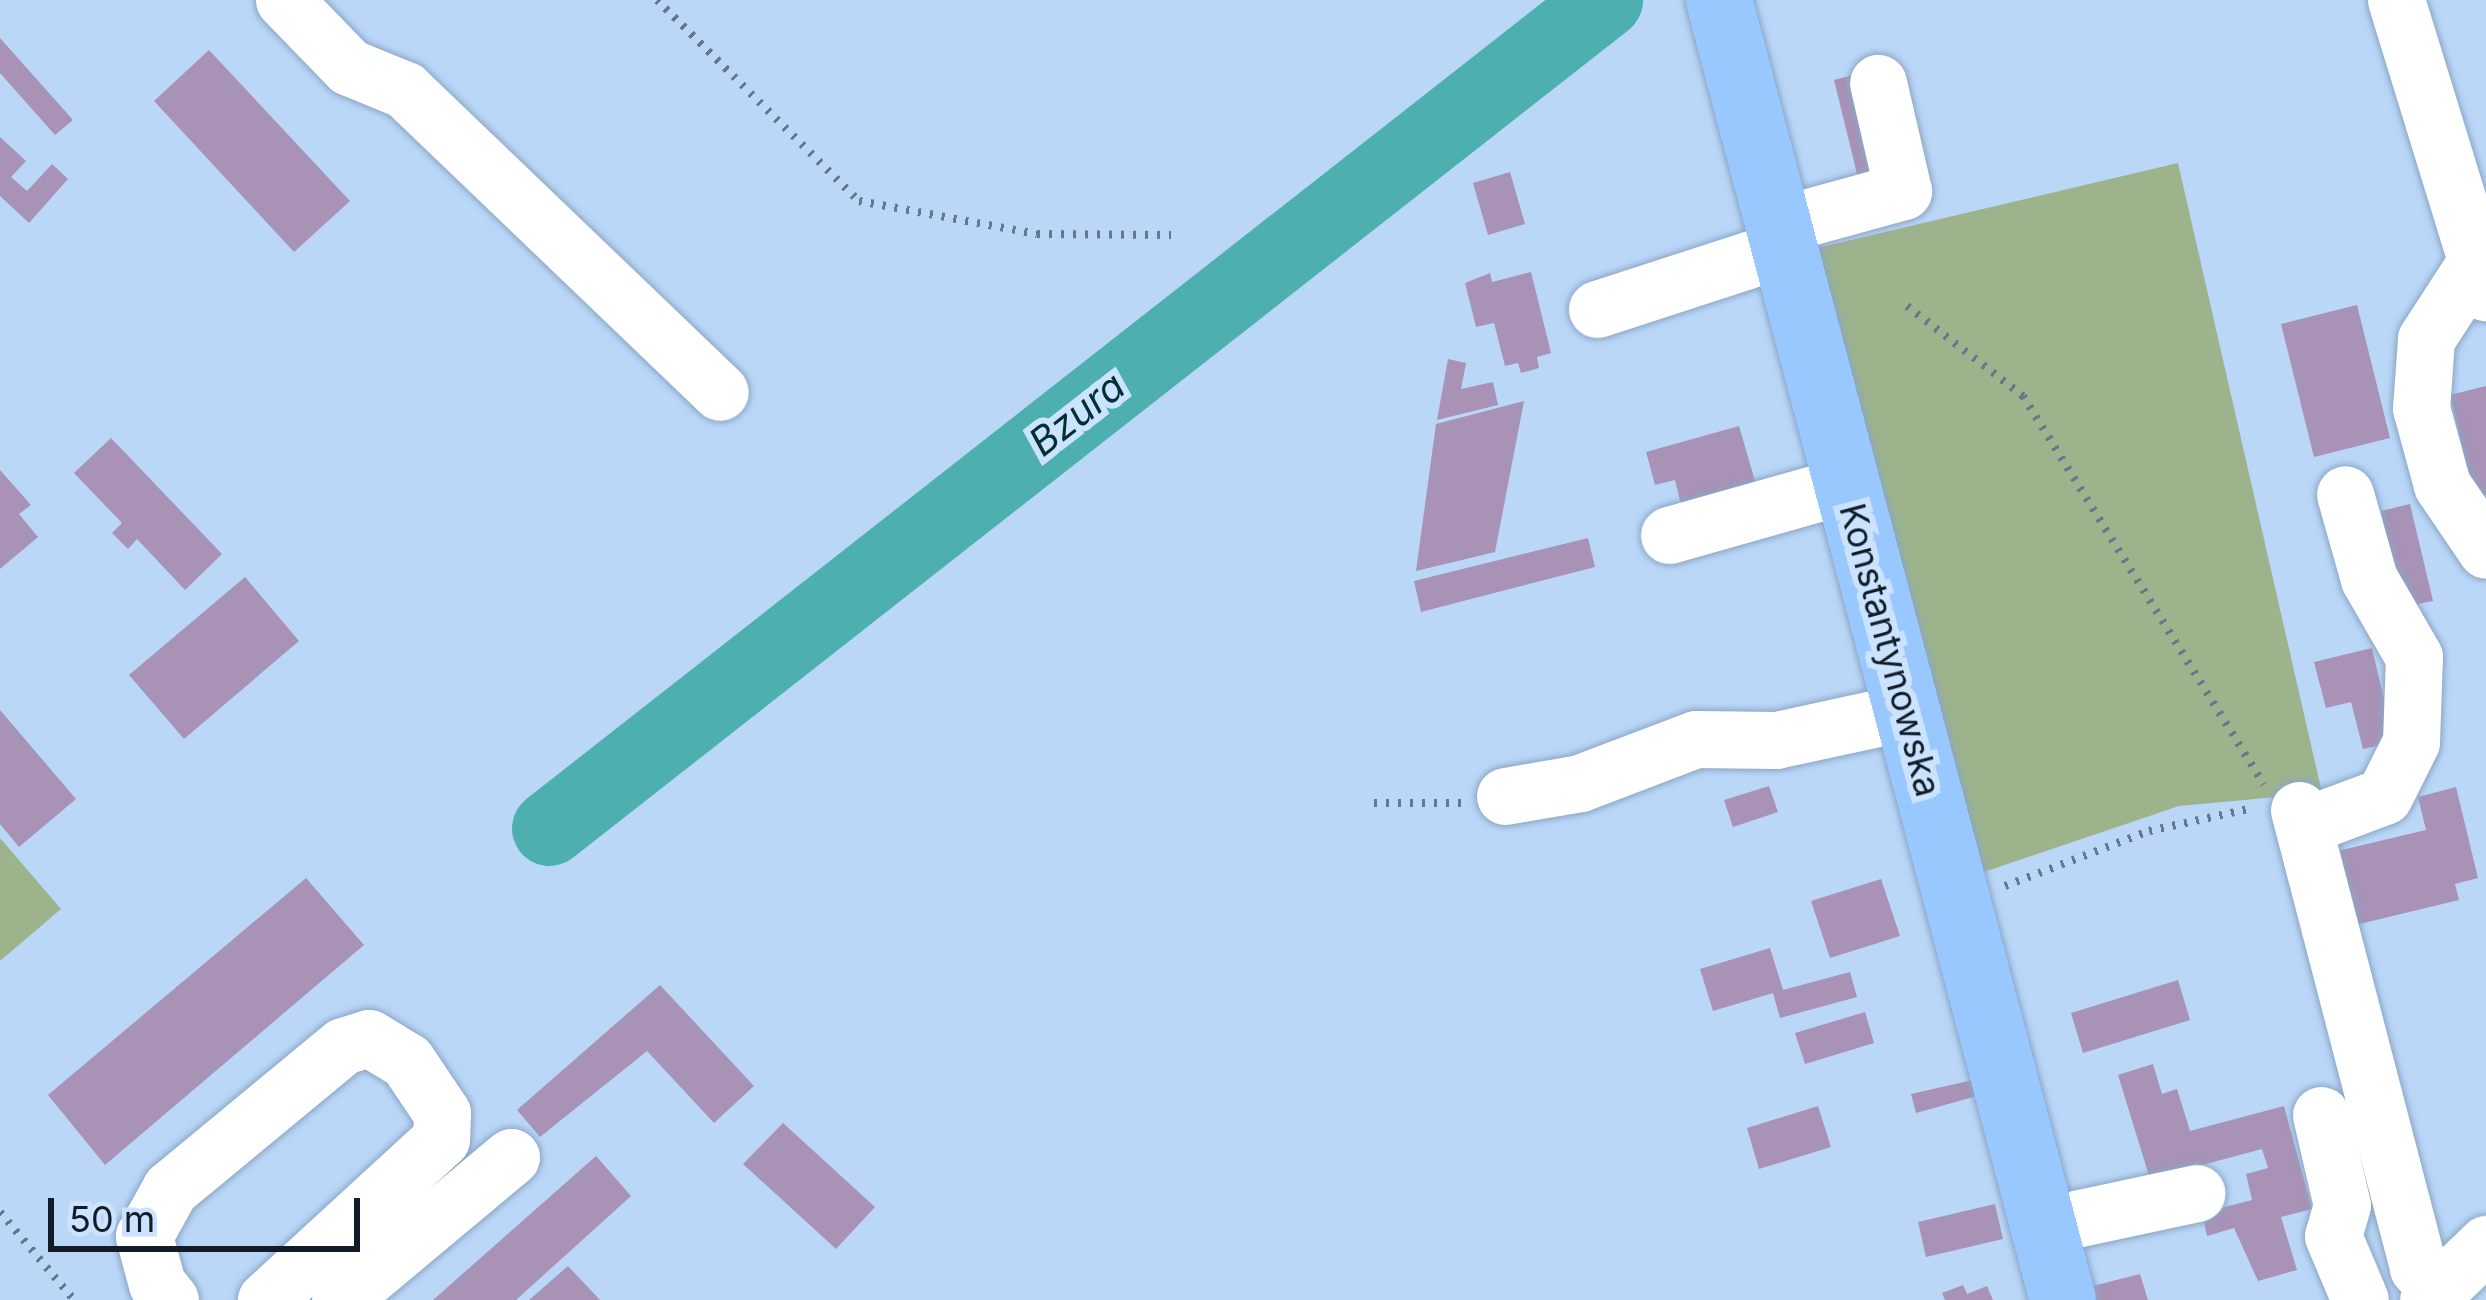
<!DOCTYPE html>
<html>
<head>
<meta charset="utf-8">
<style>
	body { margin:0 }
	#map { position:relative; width:2486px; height:1300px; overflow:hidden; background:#bad7f8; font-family:Inter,sans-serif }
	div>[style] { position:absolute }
	.green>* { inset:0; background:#9cb38c }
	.river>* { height:75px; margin:-37.5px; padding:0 37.5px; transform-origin:37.5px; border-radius:37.5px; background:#4db0ae }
	.building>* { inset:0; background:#a892b5 }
	.path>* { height:8px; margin-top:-4px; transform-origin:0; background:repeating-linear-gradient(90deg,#65788e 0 3px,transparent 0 12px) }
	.roads { filter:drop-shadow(0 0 3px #8ba6c7) drop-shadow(0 0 3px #8ba6c7) }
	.minor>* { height:57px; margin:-28.5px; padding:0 28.5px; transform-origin:28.5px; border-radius:28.5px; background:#fff }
	.major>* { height:66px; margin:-33px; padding:0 33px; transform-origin:33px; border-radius:33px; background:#98c8ff }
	span { translate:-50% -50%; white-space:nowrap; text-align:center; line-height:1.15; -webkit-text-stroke:12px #cce3ff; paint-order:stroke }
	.street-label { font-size:36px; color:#121c28 }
	.water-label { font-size:39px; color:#003130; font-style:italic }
	.scale { position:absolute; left:48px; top:1198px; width:312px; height:54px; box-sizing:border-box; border:6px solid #121c28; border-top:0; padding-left:15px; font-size:36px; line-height:42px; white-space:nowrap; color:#121c28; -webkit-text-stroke:9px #cce3ff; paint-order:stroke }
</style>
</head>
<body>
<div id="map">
	<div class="green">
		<div style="clip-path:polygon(2178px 163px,2322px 793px,2179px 806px,1984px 872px,1817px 248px)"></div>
		<div style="clip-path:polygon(0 838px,61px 909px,0 961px)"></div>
	</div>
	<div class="river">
		<div style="left:549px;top:828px;width:1342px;rotate:-38.1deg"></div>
	</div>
	<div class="building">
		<div style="clip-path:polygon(0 38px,73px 120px,55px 135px,0 73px)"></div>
		<div style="clip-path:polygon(209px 50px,350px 201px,294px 252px,154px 101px)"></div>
		<div style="clip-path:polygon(1853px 75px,1879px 181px,1860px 186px,1834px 80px)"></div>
		<div style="clip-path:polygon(0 137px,26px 161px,11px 177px,27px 191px,52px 164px,68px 179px,29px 223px,0 196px)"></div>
		<div style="clip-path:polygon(1510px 172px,1525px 224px,1488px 235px,1473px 183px)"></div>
		<div style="clip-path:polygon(1531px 272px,1551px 353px,1537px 357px,1539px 368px,1521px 373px,1518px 363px,1505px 366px,1494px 323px,1476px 327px,1465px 283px,1490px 273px,1492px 282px)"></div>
		<div style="clip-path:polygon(2357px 305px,2390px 438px,2314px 457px,2281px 324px)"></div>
		<div style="clip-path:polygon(1448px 359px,1466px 363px,1461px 389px,1493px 382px,1498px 405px,1437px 420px)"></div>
		<div style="clip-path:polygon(2486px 386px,2486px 495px,2474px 498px,2450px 395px)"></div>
		<div style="clip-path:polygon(1524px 401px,1495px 552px,1416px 571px,1436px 424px)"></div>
		<div style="clip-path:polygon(1739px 426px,1757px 488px,1682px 509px,1675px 480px,1655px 485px,1646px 452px)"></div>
		<div style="clip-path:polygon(111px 438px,222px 554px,185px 590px,137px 539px,128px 549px,112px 533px,122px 523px,74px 473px)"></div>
		<div style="clip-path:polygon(0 470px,31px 505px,19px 514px,38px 537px,0 569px)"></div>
		<div style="clip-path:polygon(2410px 504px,2433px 601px,2403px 607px,2381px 511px)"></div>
		<div style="clip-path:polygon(1588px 538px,1595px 567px,1421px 612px,1414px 581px)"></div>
		<div style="clip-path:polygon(245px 577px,299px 641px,184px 739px,129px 675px)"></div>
		<div style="clip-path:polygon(2372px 648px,2394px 742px,2363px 749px,2351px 702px,2326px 708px,2314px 662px)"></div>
		<div style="clip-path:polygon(0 710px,76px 799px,19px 847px,0 824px)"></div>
		<div style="clip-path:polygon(1769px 786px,1778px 812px,1733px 827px,1724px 800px)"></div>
		<div style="clip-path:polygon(2456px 787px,2478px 878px,2455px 884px,2459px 900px,2343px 928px,2325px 854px,2426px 830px,2418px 797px)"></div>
		<div style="clip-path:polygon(306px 878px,364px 945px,105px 1165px,48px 1095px)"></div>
		<div style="clip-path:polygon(1881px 879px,1900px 936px,1830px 958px,1811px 901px)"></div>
		<div style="clip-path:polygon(1770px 948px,1783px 990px,1850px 972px,1857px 997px,1780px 1018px,1773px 993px,1713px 1011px,1700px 969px)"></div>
		<div style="clip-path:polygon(2178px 980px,2190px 1020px,2083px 1053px,2071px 1013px)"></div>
		<div style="clip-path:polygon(660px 985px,754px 1086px,714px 1123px,647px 1051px,540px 1137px,517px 1110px)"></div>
		<div style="clip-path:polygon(1865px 1012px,1874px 1043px,1805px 1064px,1795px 1033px)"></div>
		<div style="clip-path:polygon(2153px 1064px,2162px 1094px,2177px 1089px,2190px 1131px,2284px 1106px,2312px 1209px,2281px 1217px,2297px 1270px,2258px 1281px,2234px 1228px,2207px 1236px,2202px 1213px,2252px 1200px,2246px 1174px,2268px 1168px,2262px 1149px,2150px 1179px,2118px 1075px)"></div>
		<div style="clip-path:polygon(1973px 1080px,1977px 1096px,1916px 1113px,1911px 1094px)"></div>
		<div style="clip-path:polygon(1818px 1106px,1831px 1147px,1759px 1169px,1747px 1128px)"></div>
		<div style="clip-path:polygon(783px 1123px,875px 1207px,836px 1249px,743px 1164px)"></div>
		<div style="clip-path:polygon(596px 1156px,631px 1196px,516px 1300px,433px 1300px)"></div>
		<div style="clip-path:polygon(1995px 1204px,2003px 1239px,1926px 1257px,1918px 1222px)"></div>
		<div style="clip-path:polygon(568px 1266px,600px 1300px,529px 1300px)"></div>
		<div style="clip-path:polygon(2140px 1274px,2148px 1300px,2088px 1300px,2085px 1288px)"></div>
		<div style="clip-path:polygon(1963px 1285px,1967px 1294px,1987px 1286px,1993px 1300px,1945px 1300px,1942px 1293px)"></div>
	</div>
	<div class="path">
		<div style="left:657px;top:0;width:285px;rotate:44.9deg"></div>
		<div style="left:859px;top:201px;width:181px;rotate:10.5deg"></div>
		<div style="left:1037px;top:234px;width:134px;rotate:0.4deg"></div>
		<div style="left:1907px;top:306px;width:147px;rotate:37.8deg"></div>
		<div style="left:2023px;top:396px;width:457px;rotate:58.2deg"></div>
		<div style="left:1374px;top:803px;width:88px"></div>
		<div style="left:2005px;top:886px;width:154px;rotate:-20.9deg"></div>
		<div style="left:2149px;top:831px;width:107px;rotate:-12.5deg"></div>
		<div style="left:0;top:1212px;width:115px;rotate:49.9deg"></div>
	</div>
	<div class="roads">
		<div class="minor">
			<div style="left:284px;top:0;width:93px;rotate:45.9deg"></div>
			<div style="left:349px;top:67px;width:61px;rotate:22.3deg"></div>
			<div style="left:405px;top:90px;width:436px;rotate:43.8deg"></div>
			<div style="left:2396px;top:0;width:306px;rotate:72.9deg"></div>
			<div style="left:1776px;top:226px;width:132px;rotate:-15.4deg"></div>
			<div style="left:1903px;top:191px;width:111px;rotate:-103deg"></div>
			<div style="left:2474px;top:265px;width:88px;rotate:123deg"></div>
			<div style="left:2426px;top:339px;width:69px;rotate:94.1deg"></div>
			<div style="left:2421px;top:408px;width:80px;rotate:74.7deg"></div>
			<div style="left:2442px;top:485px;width:78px;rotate:55.9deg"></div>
			<div style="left:1597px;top:309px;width:194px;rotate:-18deg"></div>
			<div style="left:1669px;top:535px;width:184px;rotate:-15.8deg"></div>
			<div style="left:1505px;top:796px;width:76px;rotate:-9.8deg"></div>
			<div style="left:1580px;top:783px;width:124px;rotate:-20.8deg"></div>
			<div style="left:1696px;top:739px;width:80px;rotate:0.7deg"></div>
			<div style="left:1776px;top:740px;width:133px;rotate:-12.2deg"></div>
			<div style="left:2299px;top:810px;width:473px;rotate:75.4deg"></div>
			<div style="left:2418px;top:1268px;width:30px;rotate:46deg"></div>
			<div style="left:2304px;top:826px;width:85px;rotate:-20.6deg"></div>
			<div style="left:2384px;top:796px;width:60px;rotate:-63.4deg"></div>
			<div style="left:2411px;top:742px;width:85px;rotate:-88deg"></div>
			<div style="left:2414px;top:657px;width:90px;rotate:-120deg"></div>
			<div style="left:2369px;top:579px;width:88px;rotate:-105.8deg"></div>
			<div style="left:2321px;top:1115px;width:92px;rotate:76.9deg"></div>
			<div style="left:2342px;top:1205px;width:32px;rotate:106deg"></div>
			<div style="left:2333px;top:1236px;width:69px;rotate:67.1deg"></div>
			<div style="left:2043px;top:1226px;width:157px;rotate:-12.1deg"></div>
			<div style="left:170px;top:1300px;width:21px;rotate:-129deg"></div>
			<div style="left:157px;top:1284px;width:50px;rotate:-105.2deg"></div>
			<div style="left:144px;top:1236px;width:54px;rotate:-61deg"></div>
			<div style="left:170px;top:1189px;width:224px;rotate:-39.6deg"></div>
			<div style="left:343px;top:1046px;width:27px;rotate:-17deg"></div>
			<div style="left:369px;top:1038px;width:44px;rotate:31.2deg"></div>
			<div style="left:407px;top:1061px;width:63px;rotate:56.1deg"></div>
			<div style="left:442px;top:1113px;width:26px;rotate:92deg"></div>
			<div style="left:441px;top:1139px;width:238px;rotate:137.4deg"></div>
			<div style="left:340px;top:1300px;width:223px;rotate:-39.9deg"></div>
			<div style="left:2428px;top:1300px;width:81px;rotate:-44deg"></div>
		</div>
		<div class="major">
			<div style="left:1719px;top:0;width:1345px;rotate:75.18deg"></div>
		</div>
	</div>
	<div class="street-label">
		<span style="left:1890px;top:650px;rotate:75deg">Konstantynowska</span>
	</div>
	<div class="water-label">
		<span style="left:1077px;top:414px;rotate:-38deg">Bzura</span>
	</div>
	<div class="scale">50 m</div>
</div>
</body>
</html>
